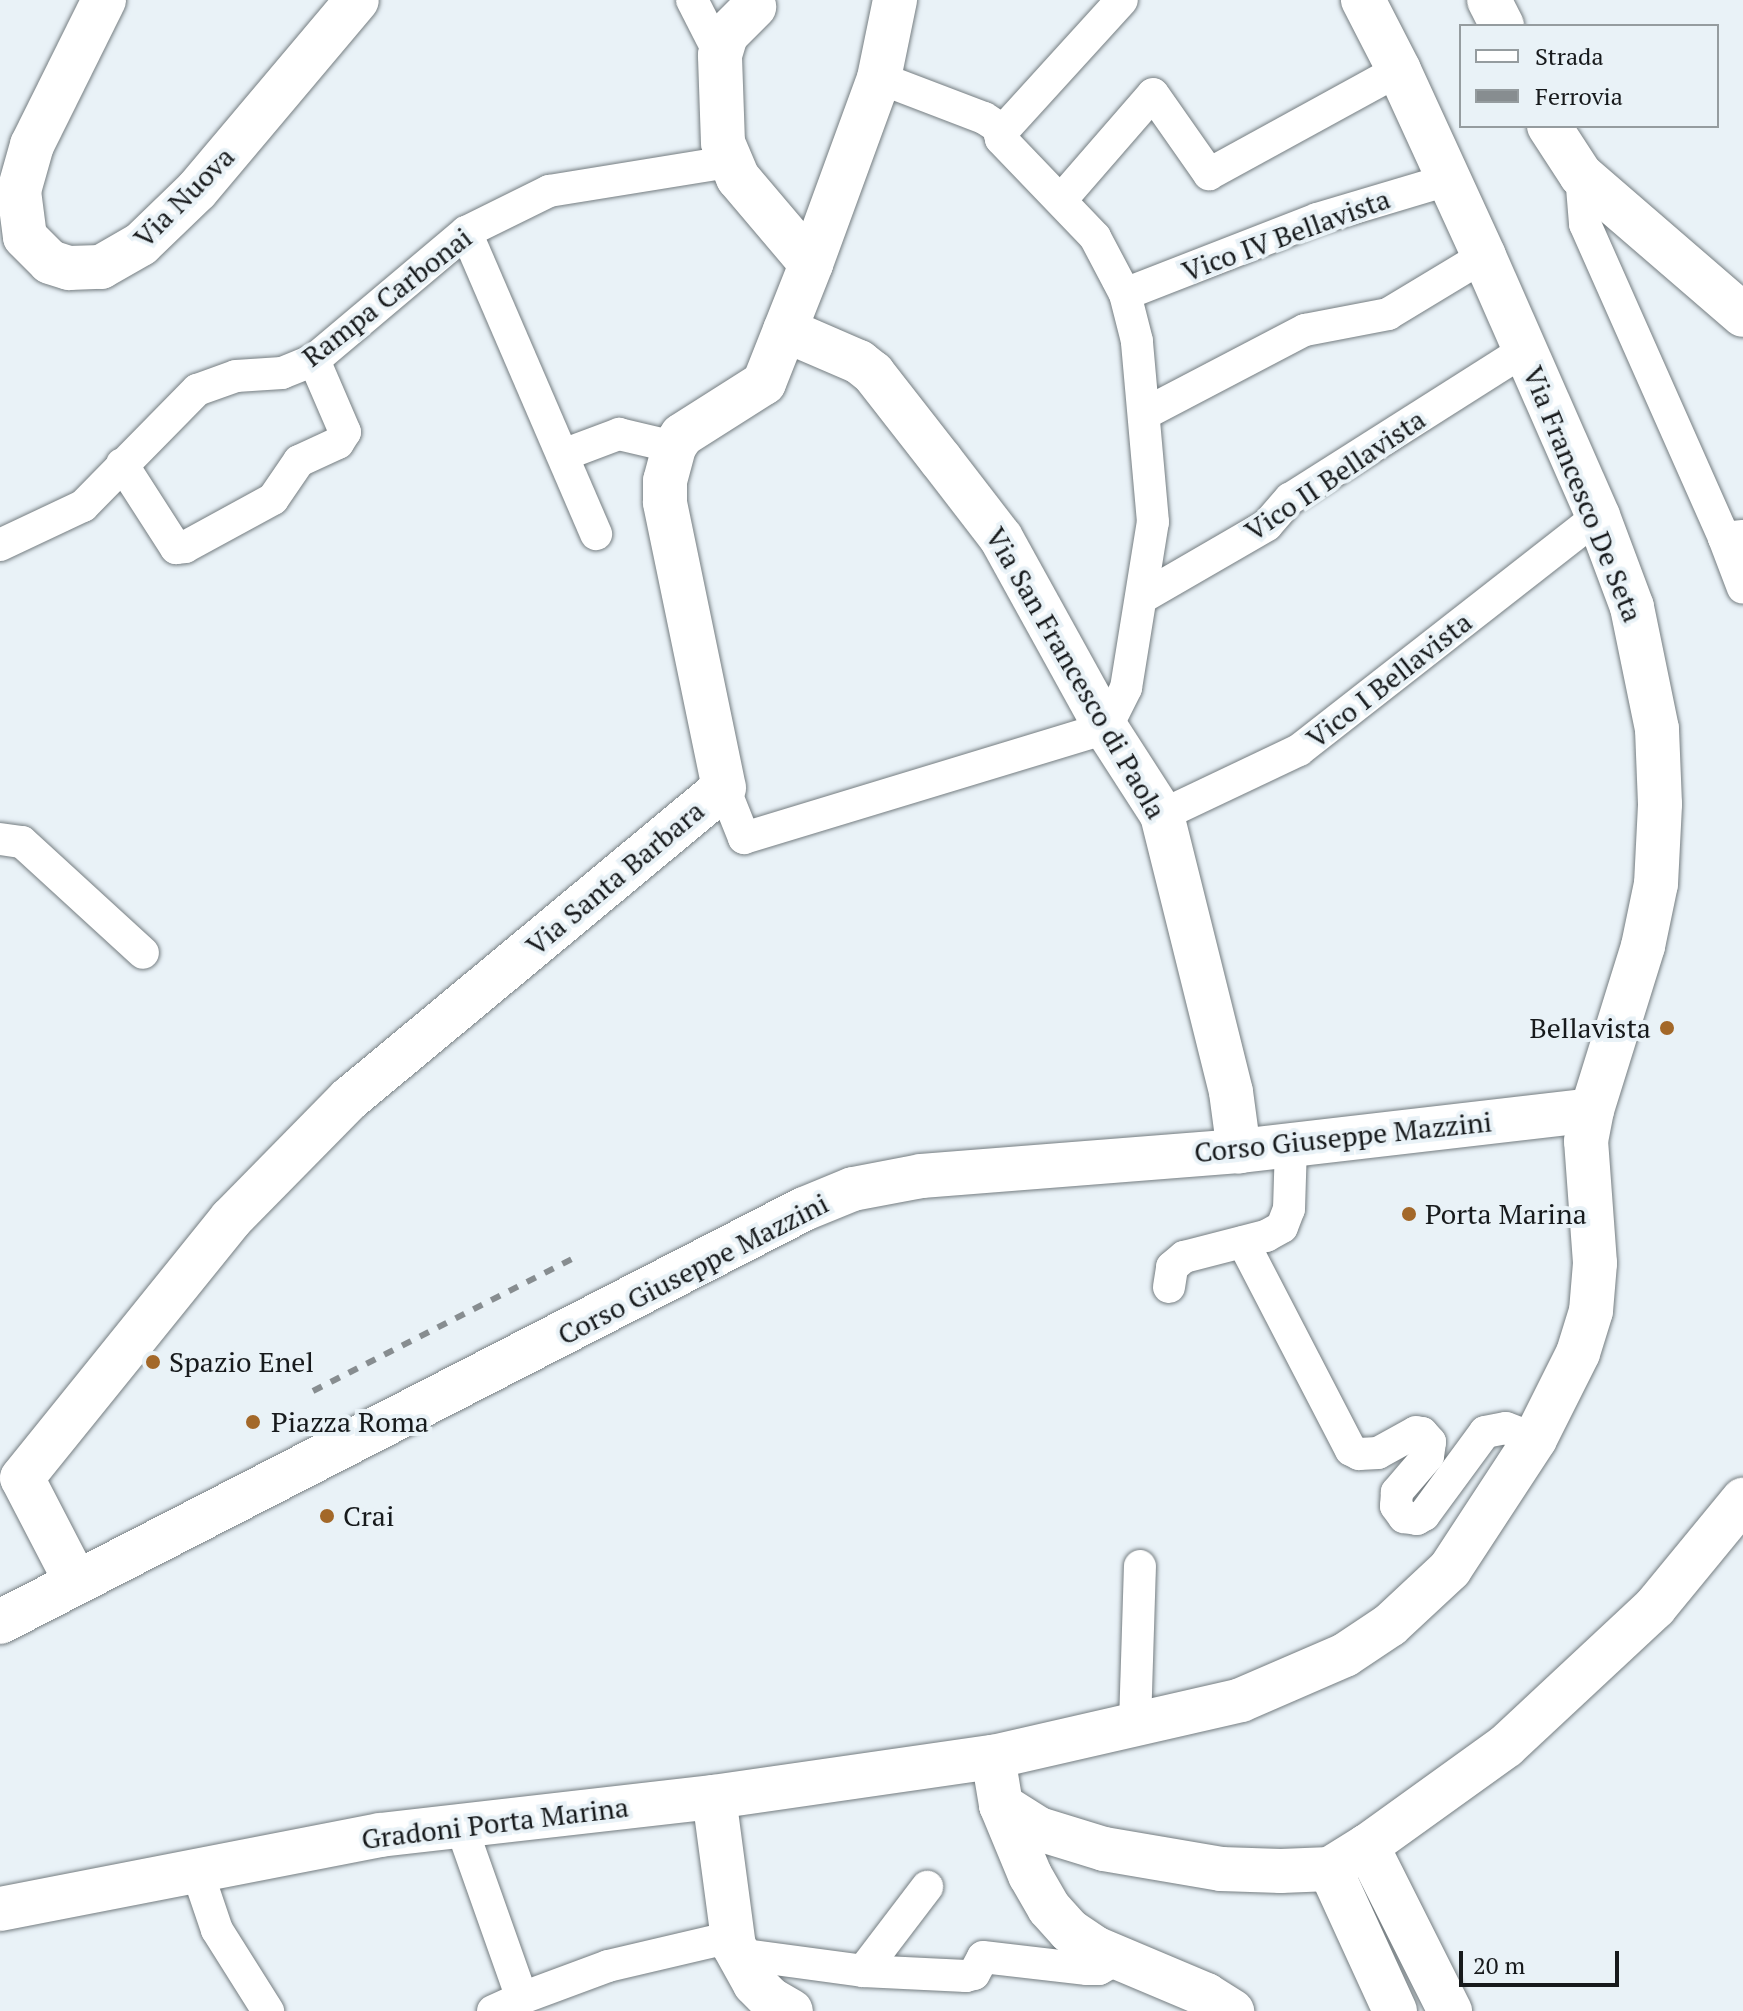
<!DOCTYPE html>
<html>
<head>
<meta charset="utf-8">
<style>
	body { margin:0 }
	#map { position:relative; width:1743px; height:2011px; overflow:hidden; background:#e9f2f7; font-family:"PT Serif",serif }
	div>[style] { position:absolute }
	.roads { filter:drop-shadow(0 0 2px #757d81) drop-shadow(0 0 2px #757d81) }
	.lane>* { height:32px; margin:-16px; padding:0 16px; transform-origin:16px; border-radius:16px; background:#fff }
	.street>* { height:44px; margin:-22px; padding:0 22px; transform-origin:22px; border-radius:22px; background:#fff }
	.rail>* { height:6px; margin-top:-3px; transform-origin:0; background:repeating-linear-gradient(90deg,#878d90 0 10px,transparent 0 20px) }
	.dots>* { width:22px; height:22px; translate:-50% -50%; box-sizing:border-box; border:4px solid #e9f2f7; border-radius:50% }
	span { translate:-50% -50%; white-space:nowrap; text-align:center; line-height:1.15; -webkit-text-stroke:8px #e9f2f7; paint-order:stroke }
	.street-label { font-size:28px; color:#171a1c }
	.poi-label { font-size:28px; color:#171a1c }
	.right { translate:-100% -50%; text-align:right }
	.left { translate:0 -50%; text-align:left }
	.legend { position:absolute; left:1459px; top:24px; width:260px; height:104px; box-sizing:border-box; background:#e9f2f7; border:2px solid #959c9f; margin:0; padding:10px 14px; list-style:none; font-size:24px; color:#171a1c }
	.legend li { display:flex; align-items:center; gap:16px; height:40px }
	.legend b { width:40px; border:2px solid #959c9f }
	.scale { position:absolute; left:1459px; top:1951px; width:160px; height:36px; box-sizing:border-box; border:4px solid #171a1c; border-top:0; padding-left:10px; font-size:24px; line-height:28px; white-space:nowrap; color:#171a1c; -webkit-text-stroke:6px #e9f2f7; paint-order:stroke }
</style>
</head>
<body>
<div id="map">
	<div class="roads">
		<div class="lane">
			<div style="left:692px;top:0;width:62px;rotate:63deg"></div>
			<div style="left:1000px;top:134px;width:181px;rotate:-47.7deg"></div>
			<div style="left:1581px;top:175px;width:49px;rotate:85.3deg"></div>
			<div style="left:1585px;top:224px;width:343px;rotate:66.1deg"></div>
			<div style="left:1724px;top:538px;width:19px;rotate:-6deg"></div>
			<div style="left:1061px;top:200px;width:140px;rotate:-49deg"></div>
			<div style="left:1153px;top:94px;width:98px;rotate:55deg"></div>
			<div style="left:1209px;top:174px;width:217px;rotate:-28.7deg"></div>
			<div style="left:466px;top:232px;width:329px;rotate:66.7deg"></div>
			<div style="left:1125px;top:294px;width:206px;rotate:-21.3deg"></div>
			<div style="left:1317px;top:219px;width:137px;rotate:-16.6deg"></div>
			<div style="left:1144px;top:414px;width:182px;rotate:-27.6deg"></div>
			<div style="left:1305px;top:330px;width:85px;rotate:-10.9deg"></div>
			<div style="left:1388px;top:314px;width:112px;rotate:-31.1deg"></div>
			<div style="left:563px;top:455px;width:60px;rotate:-20.6deg"></div>
			<div style="left:619px;top:434px;width:57px;rotate:13.3deg"></div>
			<div style="left:122px;top:464px;width:100px;rotate:57.3deg"></div>
			<div style="left:176px;top:548px;width:9px;rotate:-6deg"></div>
			<div style="left:185px;top:547px;width:100px;rotate:-28.6deg"></div>
			<div style="left:273px;top:499px;width:46px;rotate:-55.6deg"></div>
			<div style="left:299px;top:461px;width:43px;rotate:-24.8deg"></div>
			<div style="left:338px;top:443px;width:13px;rotate:-58deg"></div>
			<div style="left:345px;top:432px;width:78px;rotate:-113.3deg"></div>
			<div style="left:1724px;top:538px;width:53px;rotate:69.2deg"></div>
			<div style="left:0;top:545px;width:92px;rotate:-25.2deg"></div>
			<div style="left:83px;top:506px;width:163px;rotate:-45.5deg"></div>
			<div style="left:197px;top:390px;width:41px;rotate:-19.7deg"></div>
			<div style="left:236px;top:376px;width:46px;rotate:-3.7deg"></div>
			<div style="left:282px;top:373px;width:35px;rotate:-22deg"></div>
			<div style="left:314px;top:360px;width:199px;rotate:-40.1deg"></div>
			<div style="left:466px;top:232px;width:93px;rotate:-26.3deg"></div>
			<div style="left:549px;top:191px;width:182px;rotate:-9.2deg"></div>
			<div style="left:1143px;top:597px;width:143px;rotate:-30.1deg"></div>
			<div style="left:1267px;top:525px;width:35px;rotate:-49deg"></div>
			<div style="left:1290px;top:499px;width:278px;rotate:-32.4deg"></div>
			<div style="left:724px;top:788px;width:54px;rotate:68.2deg"></div>
			<div style="left:744px;top:838px;width:378px;rotate:-16.9deg"></div>
			<div style="left:1106px;top:728px;width:45px;rotate:-63.4deg"></div>
			<div style="left:1126px;top:688px;width:168px;rotate:-80.8deg"></div>
			<div style="left:1153px;top:522px;width:182px;rotate:-95.1deg"></div>
			<div style="left:1137px;top:341px;width:49px;rotate:-104.3deg"></div>
			<div style="left:1125px;top:294px;width:64px;rotate:-117.8deg"></div>
			<div style="left:1095px;top:237px;width:136px;rotate:-133.8deg"></div>
			<div style="left:1001px;top:139px;width:12px;rotate:-104deg"></div>
			<div style="left:998px;top:127px;width:17px;rotate:-147deg"></div>
			<div style="left:984px;top:118px;width:112px;rotate:-159.1deg"></div>
			<div style="left:1162px;top:815px;width:152px;rotate:-25.4deg"></div>
			<div style="left:1299px;top:750px;width:380px;rotate:-38deg"></div>
			<div style="left:0;top:839px;width:22px;rotate:8deg"></div>
			<div style="left:22px;top:842px;width:164px;rotate:42.5deg"></div>
			<div style="left:1243px;top:1242px;width:234px;rotate:62.6deg"></div>
			<div style="left:1351px;top:1450px;width:9px;rotate:27deg"></div>
			<div style="left:1359px;top:1454px;width:19px;rotate:-3deg"></div>
			<div style="left:1378px;top:1453px;width:43px;rotate:-28.9deg"></div>
			<div style="left:1416px;top:1432px;width:6px;rotate:9deg"></div>
			<div style="left:1422px;top:1433px;width:12px;rotate:48deg"></div>
			<div style="left:1430px;top:1442px;width:14px;rotate:98deg"></div>
			<div style="left:1428px;top:1456px;width:48px;rotate:130.7deg"></div>
			<div style="left:1397px;top:1492px;width:14px;rotate:94deg"></div>
			<div style="left:1396px;top:1506px;width:14px;rotate:54deg"></div>
			<div style="left:1404px;top:1517px;width:13px;rotate:9deg"></div>
			<div style="left:1417px;top:1519px;width:8px;rotate:-30deg"></div>
			<div style="left:1424px;top:1515px;width:103px;rotate:-53.7deg"></div>
			<div style="left:1485px;top:1432px;width:21px;rotate:-11deg"></div>
			<div style="left:1506px;top:1428px;width:31px;rotate:21deg"></div>
			<div style="left:1169px;top:1287px;width:20px;rotate:-81deg"></div>
			<div style="left:1172px;top:1267px;width:16px;rotate:-40deg"></div>
			<div style="left:1184px;top:1257px;width:85px;rotate:-14.4deg"></div>
			<div style="left:1266px;top:1236px;width:18px;rotate:-29deg"></div>
			<div style="left:1282px;top:1227px;width:19px;rotate:-69deg"></div>
			<div style="left:1289px;top:1209px;width:64px;rotate:-88.2deg"></div>
			<div style="left:1135px;top:1724px;width:158px;rotate:-88.2deg"></div>
			<div style="left:461px;top:1826px;width:182px;rotate:70.5deg"></div>
			<div style="left:522px;top:1998px;width:92px;rotate:-20.4deg"></div>
			<div style="left:608px;top:1966px;width:127px;rotate:-13.2deg"></div>
			<div style="left:197px;top:1871px;width:62px;rotate:71.3deg"></div>
			<div style="left:217px;top:1930px;width:96px;rotate:57.8deg"></div>
			<div style="left:738px;top:1954px;width:126px;rotate:7.7deg"></div>
			<div style="left:863px;top:1971px;width:103px;rotate:2.8deg"></div>
			<div style="left:966px;top:1976px;width:8px;rotate:-14deg"></div>
			<div style="left:974px;top:1974px;width:19px;rotate:-62deg"></div>
			<div style="left:983px;top:1957px;width:105px;rotate:6.6deg"></div>
			<div style="left:1087px;top:1969px;width:12px"></div>
			<div style="left:1099px;top:1969px;width:23px;rotate:-29deg"></div>
			<div style="left:863px;top:1971px;width:106px;rotate:-52.7deg"></div>
			<div style="left:493px;top:2011px;width:32px;rotate:-24deg"></div>
		</div>
		<div class="street">
			<div style="left:104px;top:0;width:162px;rotate:116.4deg"></div>
			<div style="left:32px;top:145px;width:48px;rotate:105.8deg"></div>
			<div style="left:19px;top:191px;width:46px;rotate:82.6deg"></div>
			<div style="left:25px;top:237px;width:35px;rotate:45deg"></div>
			<div style="left:50px;top:262px;width:20px;rotate:18deg"></div>
			<div style="left:69px;top:268px;width:32px;rotate:-2deg"></div>
			<div style="left:101px;top:267px;width:46px;rotate:-29.9deg"></div>
			<div style="left:141px;top:244px;width:78px;rotate:-44deg"></div>
			<div style="left:197px;top:190px;width:248px;rotate:-49.9deg"></div>
			<div style="left:1489px;top:0;width:29px;rotate:63deg"></div>
			<div style="left:1549px;top:126px;width:59px;rotate:56.9deg"></div>
			<div style="left:1581px;top:175px;width:214px;rotate:40.8deg"></div>
			<div style="left:811px;top:264px;width:198px;rotate:-69.9deg"></div>
			<div style="left:879px;top:78px;width:80px;rotate:-78.4deg"></div>
			<div style="left:785px;top:330px;width:81px;rotate:23.4deg"></div>
			<div style="left:859px;top:362px;width:18px;rotate:38deg"></div>
			<div style="left:873px;top:373px;width:110px;rotate:52deg"></div>
			<div style="left:941px;top:460px;width:98px;rotate:52.4deg"></div>
			<div style="left:1001px;top:538px;width:217px;rotate:61.1deg"></div>
			<div style="left:1106px;top:728px;width:103px;rotate:57.2deg"></div>
			<div style="left:1162px;top:815px;width:285px;rotate:76deg"></div>
			<div style="left:1231px;top:1092px;width:60px;rotate:82.3deg"></div>
			<div style="left:76px;top:1582px;width:117px;rotate:-117.4deg"></div>
			<div style="left:22px;top:1478px;width:333px;rotate:-51.1deg"></div>
			<div style="left:231px;top:1219px;width:168px;rotate:-45.5deg"></div>
			<div style="left:349px;top:1099px;width:487px;rotate:-39.7deg"></div>
			<div style="left:724px;top:788px;width:292px;rotate:-101.7deg"></div>
			<div style="left:665px;top:502px;width:21px;rotate:-90deg"></div>
			<div style="left:665px;top:481px;width:35px;rotate:-75deg"></div>
			<div style="left:674px;top:447px;width:14px;rotate:-56deg"></div>
			<div style="left:682px;top:435px;width:97px;rotate:-32.4deg"></div>
			<div style="left:764px;top:383px;width:128px;rotate:-68.4deg"></div>
			<div style="left:811px;top:264px;width:113px;rotate:-130.3deg"></div>
			<div style="left:738px;top:178px;width:38px;rotate:-113deg"></div>
			<div style="left:723px;top:143px;width:88px;rotate:-92deg"></div>
			<div style="left:720px;top:55px;width:21px;rotate:-73deg"></div>
			<div style="left:726px;top:35px;width:40px;rotate:-45deg"></div>
			<div style="left:0;top:1622px;width:904px;rotate:-27.19deg"></div>
			<div style="left:804px;top:1209px;width:53px;rotate:-22.2deg"></div>
			<div style="left:853px;top:1189px;width:69px;rotate:-10.8deg"></div>
			<div style="left:921px;top:1176px;width:319px;rotate:-4.5deg"></div>
			<div style="left:1239px;top:1151px;width:355px;rotate:-6.6deg"></div>
			<div style="left:993px;top:1757px;width:49px;rotate:80.5deg"></div>
			<div style="left:1001px;top:1805px;width:45px;rotate:32.3deg"></div>
			<div style="left:1039px;top:1829px;width:68px;rotate:17.1deg"></div>
			<div style="left:1104px;top:1849px;width:119px;rotate:9.7deg"></div>
			<div style="left:1221px;top:1869px;width:60px;rotate:1.9deg"></div>
			<div style="left:1281px;top:1871px;width:49px;rotate:-2.3deg"></div>
			<div style="left:1330px;top:1869px;width:44px;rotate:-31.9deg"></div>
			<div style="left:1367px;top:1846px;width:185px;rotate:63.3deg"></div>
			<div style="left:714px;top:1797px;width:150px;rotate:82.4deg"></div>
			<div style="left:734px;top:1946px;width:43px;rotate:61.1deg"></div>
			<div style="left:755px;top:1984px;width:21px;rotate:45deg"></div>
			<div style="left:770px;top:1999px;width:24px;rotate:30deg"></div>
			<div style="left:1001px;top:1805px;width:76px;rotate:67.5deg"></div>
			<div style="left:1030px;top:1875px;width:38px;rotate:60deg"></div>
			<div style="left:1049px;top:1908px;width:31px;rotate:48deg"></div>
			<div style="left:1070px;top:1931px;width:30px;rotate:34deg"></div>
			<div style="left:1095px;top:1948px;width:121px;rotate:22.9deg"></div>
			<div style="left:1206px;top:1995px;width:31px;rotate:32deg"></div>
			<div style="left:1367px;top:1846px;width:171px;rotate:-35.7deg"></div>
			<div style="left:1506px;top:1746px;width:204px;rotate:-43deg"></div>
			<div style="left:1655px;top:1607px;width:139px;rotate:-50.6deg"></div>
			<div style="left:1330px;top:1869px;width:156px;rotate:65.4deg"></div>
			<div style="left:0;top:1909px;width:387px;rotate:-11deg"></div>
			<div style="left:380px;top:1835px;width:336px;rotate:-6.5deg"></div>
			<div style="left:714px;top:1797px;width:282px;rotate:-8.2deg"></div>
			<div style="left:993px;top:1757px;width:254px;rotate:-12.9deg"></div>
			<div style="left:1241px;top:1700px;width:113px;rotate:-23.4deg"></div>
			<div style="left:1345px;top:1655px;width:54px;rotate:-33.7deg"></div>
			<div style="left:1390px;top:1625px;width:82px;rotate:-43deg"></div>
			<div style="left:1450px;top:1569px;width:155px;rotate:-56.8deg"></div>
			<div style="left:1535px;top:1439px;width:96px;rotate:-63.4deg"></div>
			<div style="left:1578px;top:1353px;width:44px;rotate:-72.8deg"></div>
			<div style="left:1591px;top:1311px;width:48px;rotate:-85.2deg"></div>
			<div style="left:1595px;top:1263px;width:122px;rotate:-94.2deg"></div>
			<div style="left:1586px;top:1141px;width:32px;rotate:-79deg"></div>
			<div style="left:1592px;top:1110px;width:172px;rotate:-72.7deg"></div>
			<div style="left:1643px;top:946px;width:63px;rotate:-78.2deg"></div>
			<div style="left:1656px;top:884px;width:80px;rotate:-87.1deg"></div>
			<div style="left:1660px;top:804px;width:75px;rotate:-92.3deg"></div>
			<div style="left:1657px;top:729px;width:125px;rotate:-101.6deg"></div>
			<div style="left:1632px;top:607px;width:97px;rotate:-110.5deg"></div>
			<div style="left:1598px;top:516px;width:284px;rotate:-113.7deg"></div>
			<div style="left:1484px;top:256px;width:205px;rotate:-114.6deg"></div>
			<div style="left:1399px;top:70px;width:79px;rotate:-117.2deg"></div>
		</div>
	</div>
	<div class="rail">
		<div style="left:313px;top:1391px;width:297px;rotate:-27deg"></div>
	</div>
	<div class="dots">
		<div style="left:1667px;top:1028px;background:#a36829"></div>
		<div style="left:1409px;top:1214px;background:#a36829"></div>
		<div style="left:153px;top:1362px;background:#a36829"></div>
		<div style="left:253px;top:1422px;background:#a36829"></div>
		<div style="left:327px;top:1516px;background:#a36829"></div>
	</div>
	<div class="street-label">
		<span style="left:184px;top:197px;rotate:-45deg">Via Nuova</span>
		<span style="left:1286px;top:235px;rotate:-20deg">Vico IV Bellavista</span>
		<span style="left:387px;top:297px;rotate:-38deg">Rampa Carbonai</span>
		<span style="left:1335px;top:475px;rotate:-34deg">Vico II Bellavista</span>
		<span style="left:1583px;top:494px;rotate:68deg">Via Francesco De Seta</span>
		<span style="left:1076px;top:673px;rotate:60deg">Via San Francesco di Paola</span>
		<span style="left:1389px;top:680px;rotate:-38deg">Vico I Bellavista</span>
		<span style="left:615px;top:878px;rotate:-40deg">Via Santa Barbara</span>
		<span style="left:1343px;top:1137px;rotate:-6deg">Corso Giuseppe Mazzini</span>
		<span style="left:693px;top:1269px;rotate:-27deg">Corso Giuseppe Mazzini</span>
		<span style="left:495px;top:1823px;rotate:-7deg">Gradoni Porta Marina</span>
	</div>
	<div class="poi-label">
		<span class="right" style="left:1651px;top:1028px">Bellavista</span>
		<span class="left" style="left:1425px;top:1214px">Porta Marina</span>
		<span class="left" style="left:169px;top:1362px">Spazio Enel</span>
		<span class="left" style="left:271px;top:1422px">Piazza Roma</span>
		<span class="left" style="left:343px;top:1516px">Crai</span>
	</div>
	<ul class="legend">
	<li><b style="height:10px;background:#fff"></b>Strada</li>
	<li><b style="height:10px;background:#878d90"></b>Ferrovia</li>
	</ul>
	<div class="scale">20 m</div>
</div>
</body>
</html>
